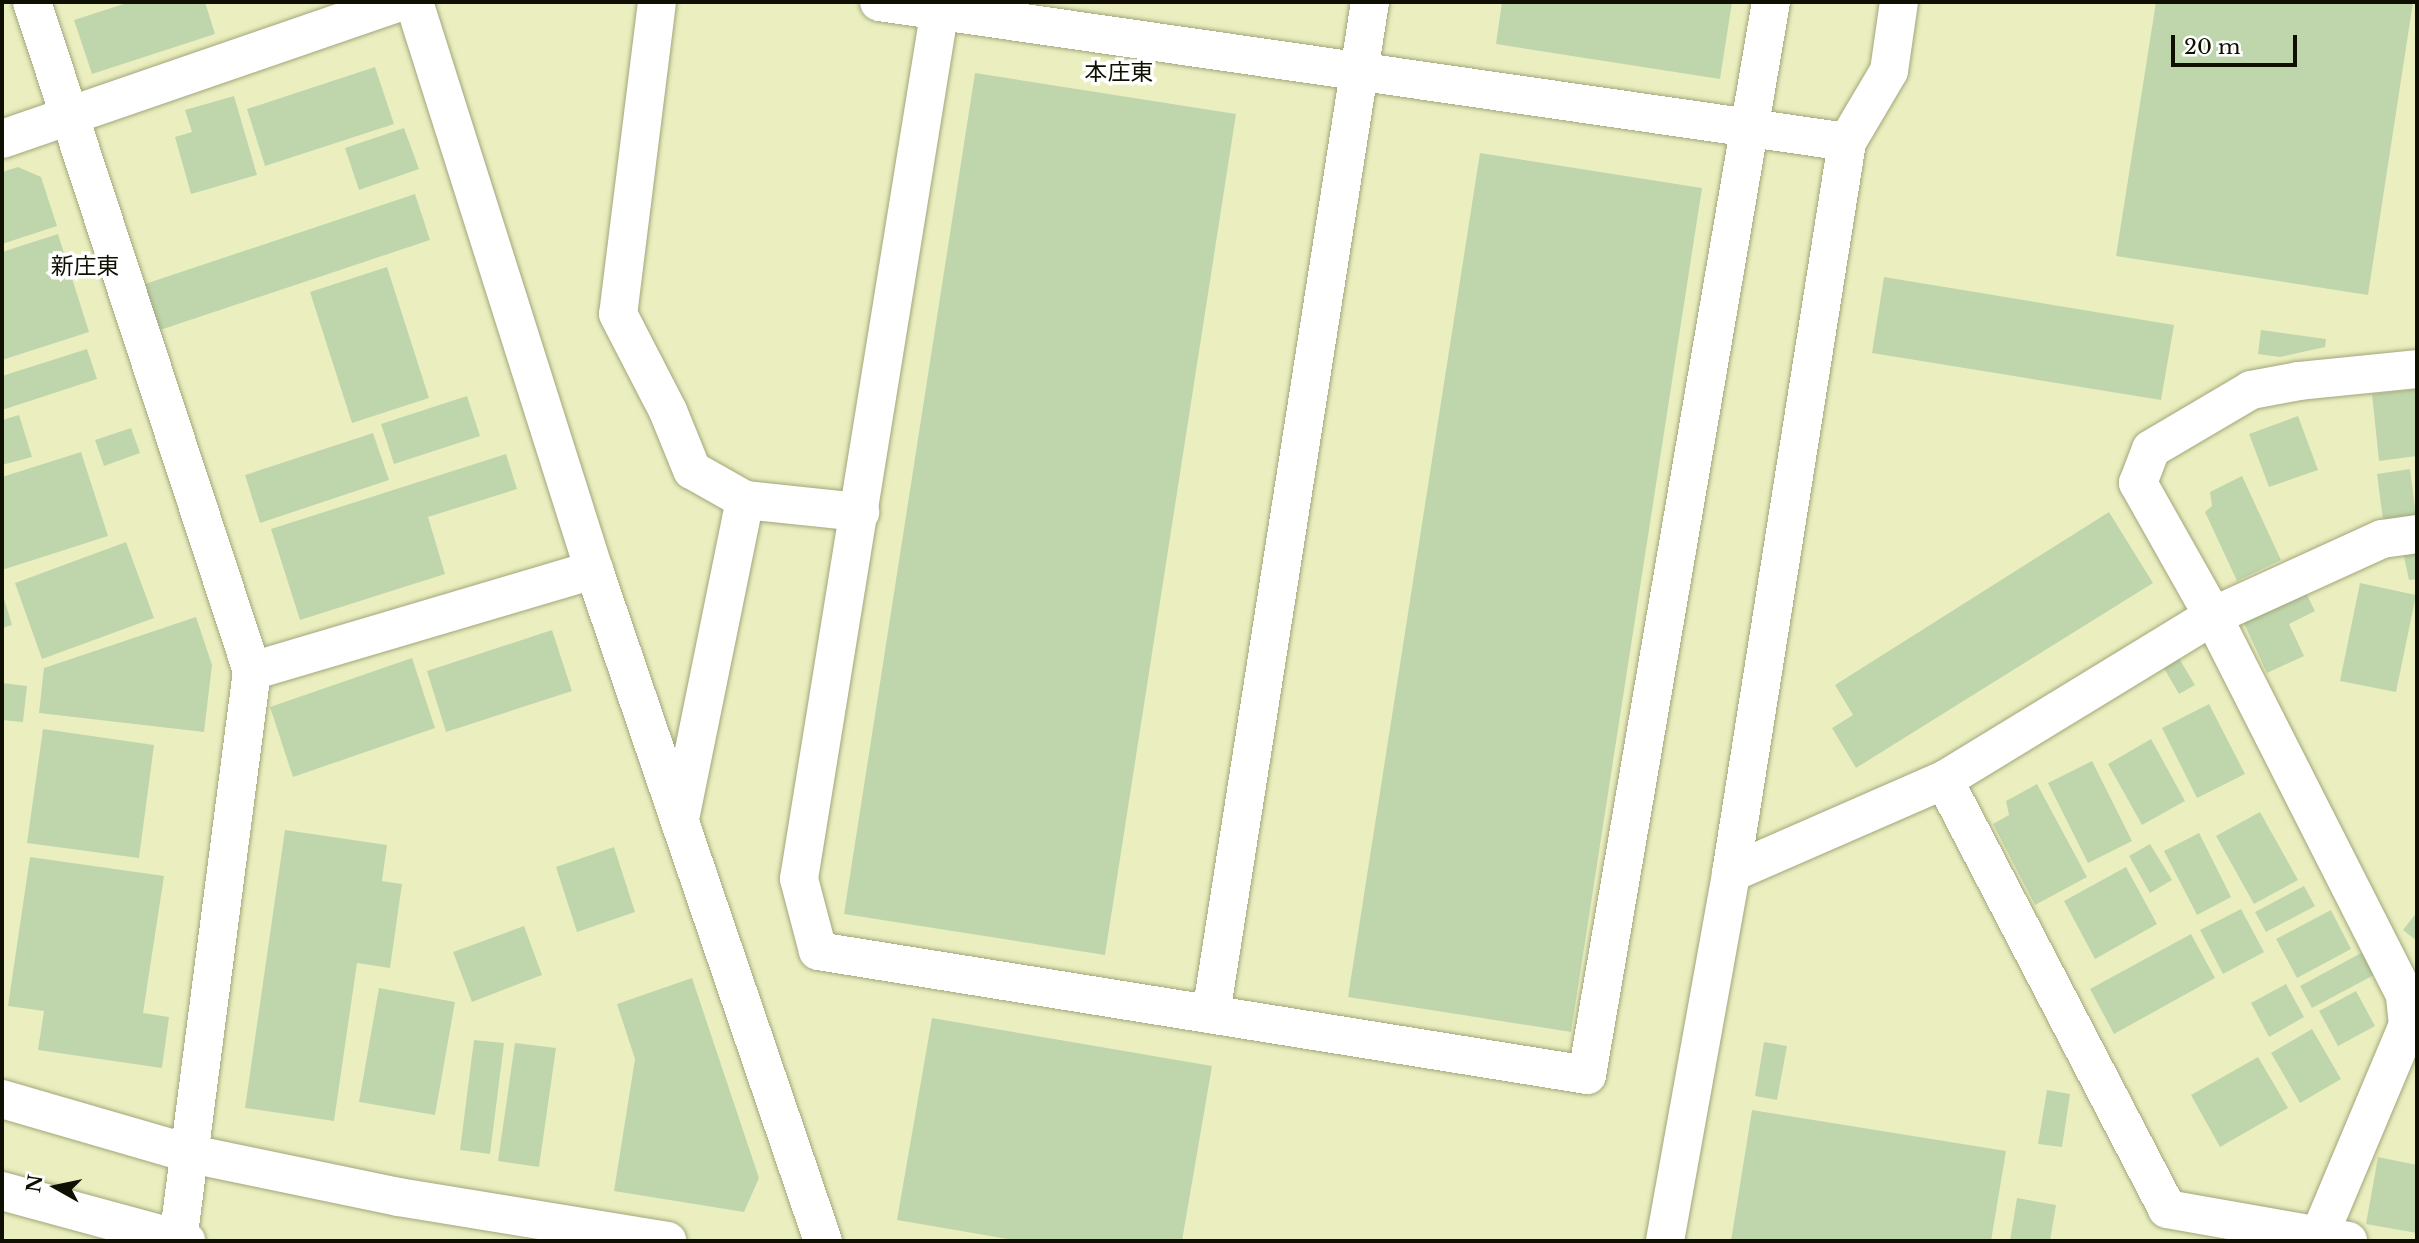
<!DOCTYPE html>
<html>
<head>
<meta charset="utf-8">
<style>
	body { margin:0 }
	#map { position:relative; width:2419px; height:1243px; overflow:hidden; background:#ebefc0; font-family:"Libre Baskerville","Noto Sans JP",serif }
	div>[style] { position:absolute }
	.building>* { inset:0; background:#bfd6ad }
	.roads { filter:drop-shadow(0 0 2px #a2a67a) drop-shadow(0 0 2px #a2a67a) }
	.minor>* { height:38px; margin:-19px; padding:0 19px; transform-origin:19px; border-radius:19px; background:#fff }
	span { translate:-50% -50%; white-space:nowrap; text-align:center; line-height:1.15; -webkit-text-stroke:7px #fff; paint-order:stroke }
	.neighbourhood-label { font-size:23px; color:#0f1002 }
	.frame { position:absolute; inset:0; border:4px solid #0f1002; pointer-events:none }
	.north { position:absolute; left:21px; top:1152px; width:70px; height:70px; -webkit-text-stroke:5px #fff; paint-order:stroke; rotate:279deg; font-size:19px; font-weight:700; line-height:28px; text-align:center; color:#0f1002 }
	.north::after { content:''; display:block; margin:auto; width:24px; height:32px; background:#0f1002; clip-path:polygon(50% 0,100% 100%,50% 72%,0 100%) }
	.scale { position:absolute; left:2171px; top:35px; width:126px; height:32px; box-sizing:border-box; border:4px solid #0f1002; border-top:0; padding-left:9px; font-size:21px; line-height:24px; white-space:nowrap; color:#0f1002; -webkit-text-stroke:5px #fff; paint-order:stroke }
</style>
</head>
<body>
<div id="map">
	<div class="building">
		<div style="clip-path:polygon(130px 2px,205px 2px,215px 34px,92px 74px,74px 20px)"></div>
		<div style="clip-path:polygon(1502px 2px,1732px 2px,1720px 79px,1496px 44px)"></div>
		<div style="clip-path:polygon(2156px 2px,2413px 2px,2368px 295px,2116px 256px)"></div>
		<div style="clip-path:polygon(375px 67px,394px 124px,265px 166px,247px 109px)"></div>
		<div style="clip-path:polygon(975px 73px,1236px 114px,1105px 955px,844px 914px)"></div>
		<div style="clip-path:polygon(234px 96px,257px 175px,191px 194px,175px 137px,192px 132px,185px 110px)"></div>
		<div style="clip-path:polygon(404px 128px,419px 169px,359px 190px,345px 148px)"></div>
		<div style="clip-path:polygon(1480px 153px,1702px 188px,1571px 1032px,1348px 997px)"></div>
		<div style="clip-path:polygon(18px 167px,41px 177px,57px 226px,2px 244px,2px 172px)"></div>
		<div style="clip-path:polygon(415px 194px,430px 240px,157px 331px,142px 285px)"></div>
		<div style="clip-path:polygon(58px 234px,89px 332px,2px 360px,2px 252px)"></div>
		<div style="clip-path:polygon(387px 267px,429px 398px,352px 423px,310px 292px)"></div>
		<div style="clip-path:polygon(1884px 277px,2174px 325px,2161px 400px,1872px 353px)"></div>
		<div style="clip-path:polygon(2261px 330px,2326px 339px,2325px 347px,2280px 357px,2258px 354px)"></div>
		<div style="clip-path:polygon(87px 349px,97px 379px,2px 410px,2px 376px)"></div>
		<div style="clip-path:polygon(2417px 389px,2417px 456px,2379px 461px,2372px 394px)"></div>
		<div style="clip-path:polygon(467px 396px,480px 436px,394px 464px,381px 424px)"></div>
		<div style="clip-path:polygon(19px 415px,32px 457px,2px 465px,2px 420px)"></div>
		<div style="clip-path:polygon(2298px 416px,2318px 470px,2269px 487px,2249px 434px)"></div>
		<div style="clip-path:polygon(131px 428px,140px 453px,104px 466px,95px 440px)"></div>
		<div style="clip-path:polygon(373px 433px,389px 480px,260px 523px,245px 475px)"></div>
		<div style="clip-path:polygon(81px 452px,108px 536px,2px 570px,2px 477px)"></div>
		<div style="clip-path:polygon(506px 454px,517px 489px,428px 517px,445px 574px,300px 620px,271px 529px)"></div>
		<div style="clip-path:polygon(2410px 469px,2416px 516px,2383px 520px,2377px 474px)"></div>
		<div style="clip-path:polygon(2242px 476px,2281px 560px,2237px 581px,2205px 512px,2212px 506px,2210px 492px)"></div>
		<div style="clip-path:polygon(2109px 512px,2153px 583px,1856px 768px,1832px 728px,1853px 715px,1835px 685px)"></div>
		<div style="clip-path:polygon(126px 542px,154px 618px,42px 659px,15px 583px)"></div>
		<div style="clip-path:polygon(2417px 545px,2417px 579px,2409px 580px,2402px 547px)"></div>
		<div style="clip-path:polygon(2360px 583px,2416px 595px,2396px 692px,2340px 681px)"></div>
		<div style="clip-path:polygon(2305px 591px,2315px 611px,2289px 624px,2304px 656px,2267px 673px,2243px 621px)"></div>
		<div style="clip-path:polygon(2px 592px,12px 625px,2px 628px)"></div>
		<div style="clip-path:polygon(196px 617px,212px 665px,204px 732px,39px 713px,44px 668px)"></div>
		<div style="clip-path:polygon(552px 630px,572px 691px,446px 732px,427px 671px)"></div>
		<div style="clip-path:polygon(2177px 655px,2195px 685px,2179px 694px,2162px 665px)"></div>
		<div style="clip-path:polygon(412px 658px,435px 728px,293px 777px,270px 707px)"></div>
		<div style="clip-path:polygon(2px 683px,27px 686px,23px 722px,2px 720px)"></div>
		<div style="clip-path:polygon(2209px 704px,2245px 774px,2197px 798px,2162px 728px)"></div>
		<div style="clip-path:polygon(43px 729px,154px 745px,139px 858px,27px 843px)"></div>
		<div style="clip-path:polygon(2151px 739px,2185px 801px,2142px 825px,2108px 764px)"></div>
		<div style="clip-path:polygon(2092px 761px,2132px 841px,2088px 863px,2048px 783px)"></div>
		<div style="clip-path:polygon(2037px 784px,2087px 877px,2035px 905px,1993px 824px,2009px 815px,2006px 801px)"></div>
		<div style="clip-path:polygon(2260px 812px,2298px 880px,2254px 904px,2216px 836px)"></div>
		<div style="clip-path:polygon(285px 830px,387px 845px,382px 881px,402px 884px,390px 968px,357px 963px,334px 1121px,245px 1108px)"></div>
		<div style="clip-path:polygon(2199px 833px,2231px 897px,2197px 915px,2164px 851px)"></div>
		<div style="clip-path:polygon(2150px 844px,2172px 880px,2150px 893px,2129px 856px)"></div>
		<div style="clip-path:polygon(614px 847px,635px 912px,577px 932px,556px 867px)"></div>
		<div style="clip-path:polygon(30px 857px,164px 876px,143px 1013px,169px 1017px,162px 1068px,38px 1050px,44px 1011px,8px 1006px)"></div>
		<div style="clip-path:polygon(2126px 867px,2157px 924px,2095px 959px,2064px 901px)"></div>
		<div style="clip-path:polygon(2304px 886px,2315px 906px,2266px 932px,2255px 912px)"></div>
		<div style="clip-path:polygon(2241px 909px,2264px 952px,2223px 974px,2200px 930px)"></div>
		<div style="clip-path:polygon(2331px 910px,2351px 949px,2297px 978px,2276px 939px)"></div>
		<div style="clip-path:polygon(2417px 912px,2417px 941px,2403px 930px)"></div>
		<div style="clip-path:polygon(524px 926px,542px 975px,472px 1002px,453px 952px)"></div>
		<div style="clip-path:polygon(2191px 934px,2215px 978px,2114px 1034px,2090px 989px)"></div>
		<div style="clip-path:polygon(2363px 952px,2374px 975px,2312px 1008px,2300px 986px)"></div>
		<div style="clip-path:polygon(692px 978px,759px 1178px,744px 1212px,614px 1191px,635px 1059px,617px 1004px)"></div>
		<div style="clip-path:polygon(2286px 984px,2304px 1017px,2269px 1037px,2251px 1003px)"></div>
		<div style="clip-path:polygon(379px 988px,455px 1002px,435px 1115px,359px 1102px)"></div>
		<div style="clip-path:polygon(2356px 991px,2375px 1026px,2338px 1046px,2319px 1011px)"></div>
		<div style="clip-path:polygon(932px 1018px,1212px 1066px,1182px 1241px,1020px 1241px,897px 1220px)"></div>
		<div style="clip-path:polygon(2312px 1029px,2341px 1079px,2300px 1103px,2271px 1053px)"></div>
		<div style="clip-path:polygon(474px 1040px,504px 1043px,490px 1154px,460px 1150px)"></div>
		<div style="clip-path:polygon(1764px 1042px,1787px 1046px,1777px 1100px,1755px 1096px)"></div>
		<div style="clip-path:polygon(515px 1043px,556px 1048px,539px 1167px,498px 1161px)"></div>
		<div style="clip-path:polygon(2258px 1057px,2288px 1108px,2220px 1147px,2191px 1095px)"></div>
		<div style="clip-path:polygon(2047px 1090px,2070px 1094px,2062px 1147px,2038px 1144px)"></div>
		<div style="clip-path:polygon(1752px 1110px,2006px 1151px,1991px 1241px,1731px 1241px)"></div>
		<div style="clip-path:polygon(2378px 1157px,2417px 1165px,2417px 1233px,2366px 1224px)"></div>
		<div style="clip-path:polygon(2017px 1198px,2056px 1205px,2050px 1241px,2010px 1241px)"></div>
	</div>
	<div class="roads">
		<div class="minor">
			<div style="left:32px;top:2px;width:704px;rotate:71.8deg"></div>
			<div style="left:252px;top:671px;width:575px;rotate:97.4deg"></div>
			<div style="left:414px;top:2px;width:596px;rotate:72.42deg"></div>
			<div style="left:594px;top:570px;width:709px;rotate:71.16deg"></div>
			<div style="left:657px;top:2px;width:314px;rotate:97.1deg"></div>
			<div style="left:618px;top:314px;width:109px;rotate:62.7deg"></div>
			<div style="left:668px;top:411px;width:64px;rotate:67.9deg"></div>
			<div style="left:692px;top:470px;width:61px;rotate:29.5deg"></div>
			<div style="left:745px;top:500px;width:116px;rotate:6deg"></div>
			<div style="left:879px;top:2px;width:978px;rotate:8.23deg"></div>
			<div style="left:941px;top:2px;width:888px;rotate:99.2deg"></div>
			<div style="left:799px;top:879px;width:74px;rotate:75.2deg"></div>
			<div style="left:818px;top:951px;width:779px;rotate:9.16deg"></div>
			<div style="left:1587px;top:1075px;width:1089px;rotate:-80.27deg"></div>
			<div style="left:2px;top:139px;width:421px;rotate:-19deg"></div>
			<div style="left:252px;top:671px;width:357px;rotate:-16.5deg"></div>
			<div style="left:1944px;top:780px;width:483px;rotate:62.5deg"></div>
			<div style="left:2167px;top:1209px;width:184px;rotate:10deg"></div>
			<div style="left:680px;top:819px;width:326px;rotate:-78.5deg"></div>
			<div style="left:1731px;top:873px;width:232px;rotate:-23.6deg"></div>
			<div style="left:1944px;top:780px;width:315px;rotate:-31.4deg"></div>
			<div style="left:2213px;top:616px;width:186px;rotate:-24.5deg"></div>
			<div style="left:2382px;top:539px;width:35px;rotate:-8deg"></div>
			<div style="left:1211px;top:1014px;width:1024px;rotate:-81.07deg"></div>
			<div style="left:2408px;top:1025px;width:30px;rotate:-96deg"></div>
			<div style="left:2405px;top:995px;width:425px;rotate:-116.9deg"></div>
			<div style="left:2213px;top:616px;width:153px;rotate:-119.4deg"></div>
			<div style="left:2138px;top:483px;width:36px;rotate:-69deg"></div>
			<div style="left:2151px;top:449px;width:116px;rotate:-30.5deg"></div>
			<div style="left:2251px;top:390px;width:49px;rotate:-10.6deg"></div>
			<div style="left:2299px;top:381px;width:119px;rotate:-5.8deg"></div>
			<div style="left:2px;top:1099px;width:197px;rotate:16.2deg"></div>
			<div style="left:191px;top:1154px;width:212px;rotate:11.7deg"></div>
			<div style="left:399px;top:1197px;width:272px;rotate:9.3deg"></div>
			<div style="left:2px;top:1191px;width:191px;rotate:15.2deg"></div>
			<div style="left:1665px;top:1241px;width:374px;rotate:-79.8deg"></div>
			<div style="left:1731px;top:873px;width:740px;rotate:-80.98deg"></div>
			<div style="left:1847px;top:142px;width:82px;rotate:-59.4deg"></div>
			<div style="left:1889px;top:71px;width:70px;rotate:-81.8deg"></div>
			<div style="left:2317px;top:1241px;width:234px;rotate:-67.2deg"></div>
			<div style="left:2408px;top:1025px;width:10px;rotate:-29deg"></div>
		</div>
	</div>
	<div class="neighbourhood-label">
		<span style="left:1119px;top:72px">本庄東</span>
		<span style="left:85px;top:266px">新庄東</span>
	</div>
	<div class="frame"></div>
	<div class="north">N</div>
	<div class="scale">20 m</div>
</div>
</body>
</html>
